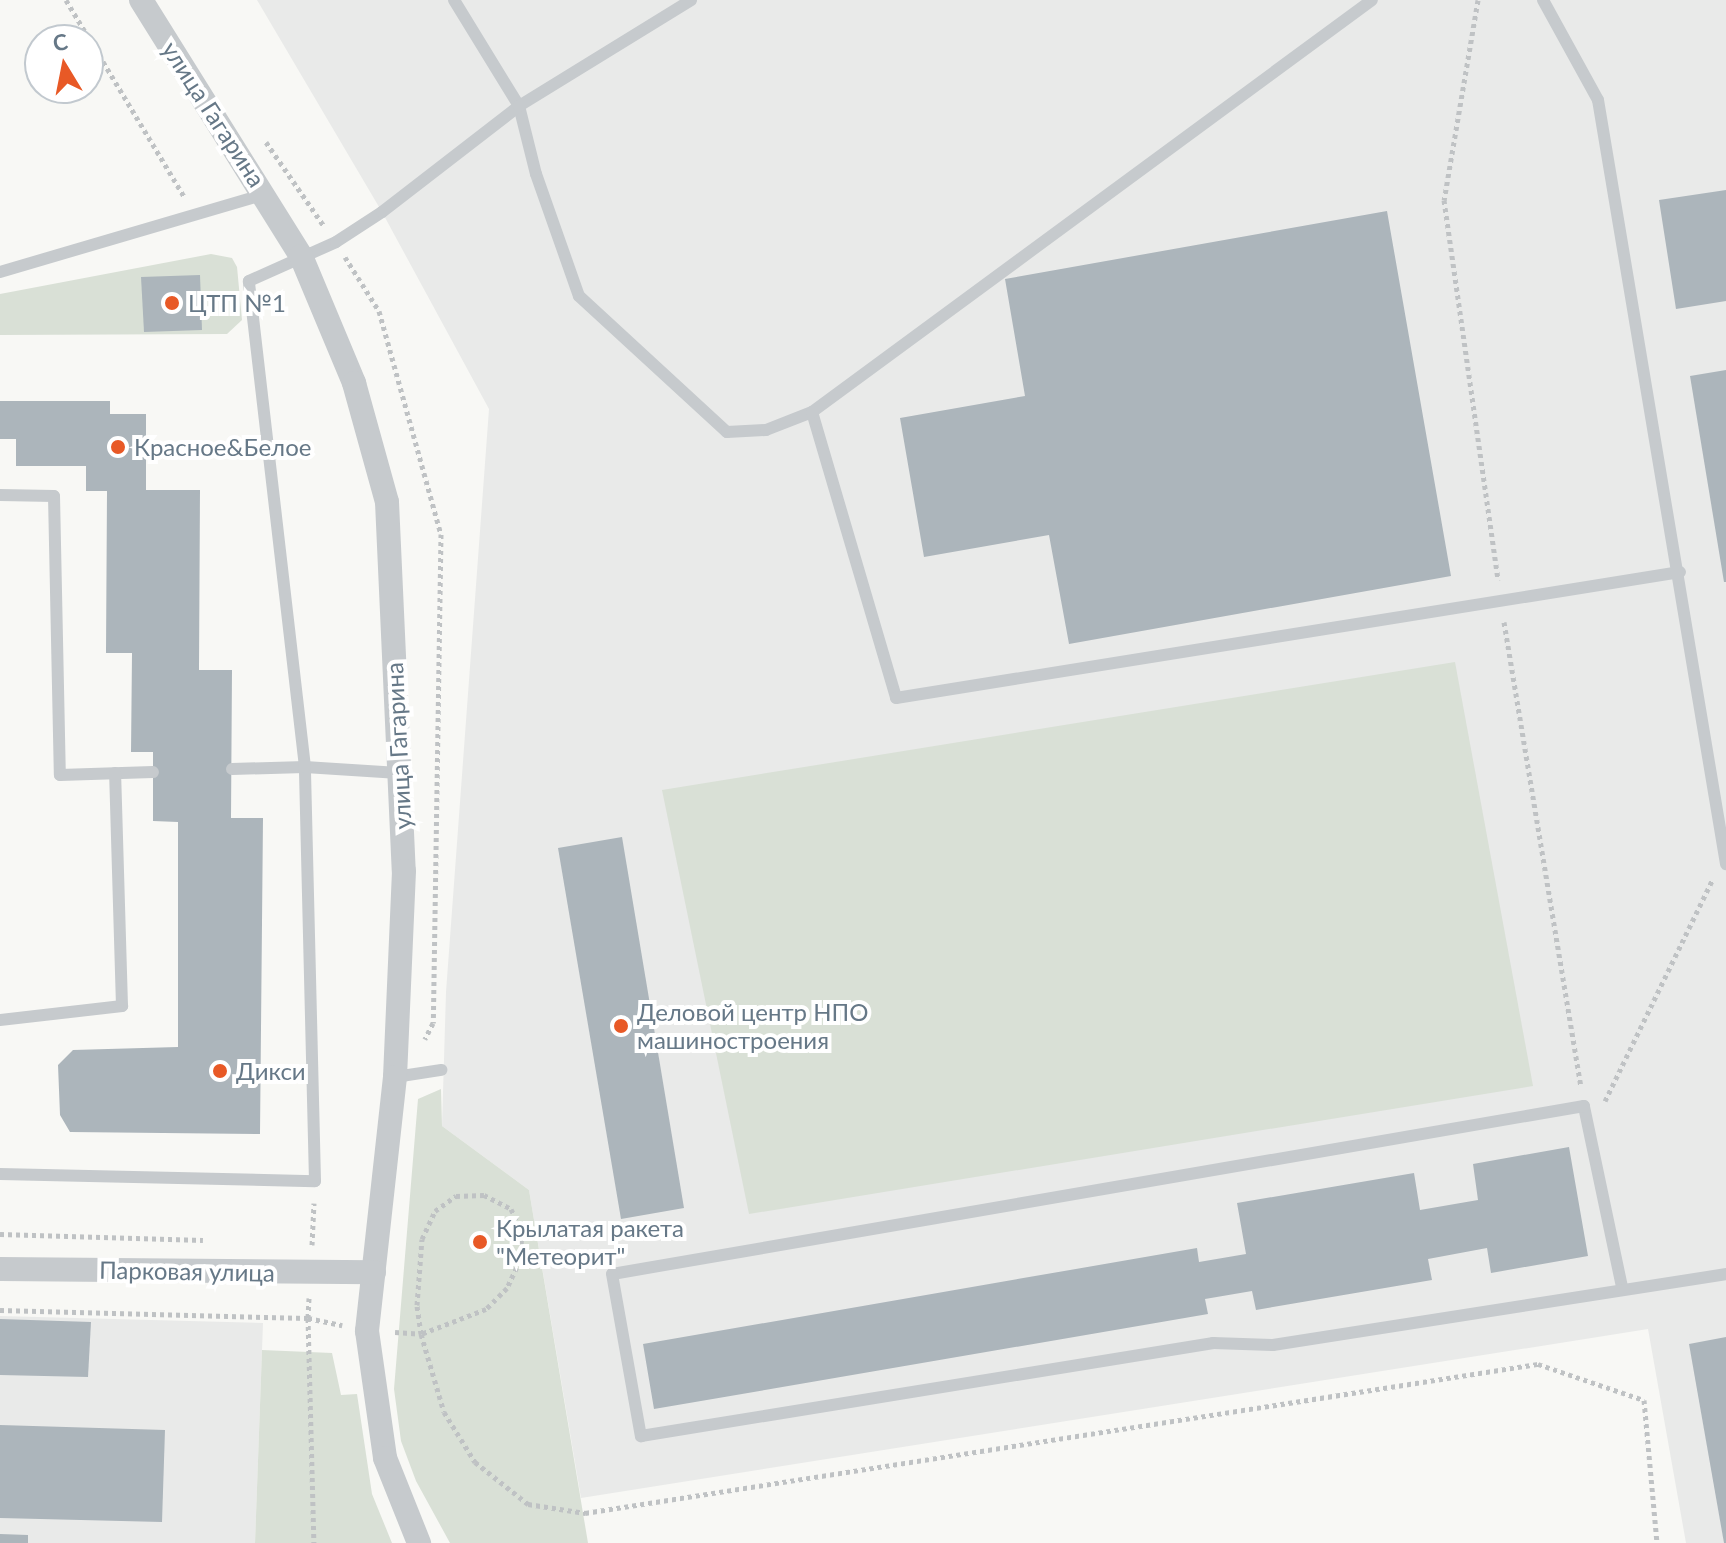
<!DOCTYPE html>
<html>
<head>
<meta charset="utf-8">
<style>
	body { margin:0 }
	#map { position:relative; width:1726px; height:1543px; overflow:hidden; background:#f8f8f5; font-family:Lato,sans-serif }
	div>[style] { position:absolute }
	.built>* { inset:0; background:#e9eae9 }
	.green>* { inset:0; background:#d9e0d6 }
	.building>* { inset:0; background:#acb5bb }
	.path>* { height:5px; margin-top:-2.5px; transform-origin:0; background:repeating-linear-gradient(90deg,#bfc2c4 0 4px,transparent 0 8px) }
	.lane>* { height:12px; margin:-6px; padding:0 6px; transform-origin:6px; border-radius:6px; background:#c6cacd }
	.street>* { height:24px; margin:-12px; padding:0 12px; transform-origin:12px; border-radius:12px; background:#c6cacd }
	.dots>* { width:22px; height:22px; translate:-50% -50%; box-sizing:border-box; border:4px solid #fff; border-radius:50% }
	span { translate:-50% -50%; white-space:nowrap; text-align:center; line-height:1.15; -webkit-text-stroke:8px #fff; paint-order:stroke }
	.street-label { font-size:24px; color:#667887 }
	.poi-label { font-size:24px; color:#667887 }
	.left { translate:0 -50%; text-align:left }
	.north { position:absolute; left:24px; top:24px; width:80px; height:80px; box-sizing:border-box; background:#fff; border:2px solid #c2c9cf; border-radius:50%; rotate:350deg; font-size:22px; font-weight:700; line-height:32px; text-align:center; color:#667887 }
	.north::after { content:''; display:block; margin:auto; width:28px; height:36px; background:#e85926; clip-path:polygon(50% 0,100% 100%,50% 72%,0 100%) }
</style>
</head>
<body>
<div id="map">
	<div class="built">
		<div style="clip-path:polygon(257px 0,1726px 0,1726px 1543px,1686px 1543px,1648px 1329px,581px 1498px,529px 1190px,442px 1126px,446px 992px,489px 409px,382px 212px)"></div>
		<div style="clip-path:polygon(0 1316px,263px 1323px,255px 1543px,0 1543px)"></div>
	</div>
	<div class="green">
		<div style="clip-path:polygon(211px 254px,232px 258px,237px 267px,242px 320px,227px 334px,0 335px,0 294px)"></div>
		<div style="clip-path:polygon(1455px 662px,1533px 1086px,749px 1214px,662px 790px)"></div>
		<div style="clip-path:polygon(441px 1089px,442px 1126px,529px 1190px,588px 1543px,450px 1543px,416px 1481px,401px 1441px,394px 1389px,418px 1099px)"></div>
		<div style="clip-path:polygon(262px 1350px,332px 1353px,341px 1395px,357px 1394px,372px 1494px,392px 1543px,255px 1543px)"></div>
	</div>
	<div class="building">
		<div style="clip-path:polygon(1726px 190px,1726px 301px,1676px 309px,1659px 200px)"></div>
		<div style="clip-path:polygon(1387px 211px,1451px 576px,1069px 644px,1049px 535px,924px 557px,900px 418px,1025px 396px,1005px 279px)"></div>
		<div style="clip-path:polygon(200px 275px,202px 330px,144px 332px,141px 277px)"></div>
		<div style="clip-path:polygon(1726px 370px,1726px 582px,1724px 582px,1690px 376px)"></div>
		<div style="clip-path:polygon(0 401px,110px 401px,110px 414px,146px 414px,146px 490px,200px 490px,199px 670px,232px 670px,231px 818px,263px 818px,260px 1134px,70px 1132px,60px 1115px,58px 1065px,73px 1050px,178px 1047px,178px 822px,153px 821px,153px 752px,131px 752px,132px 653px,106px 653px,107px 491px,86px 491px,86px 466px,16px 466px,16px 439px,0 439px)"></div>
		<div style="clip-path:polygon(622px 837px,684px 1208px,621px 1219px,558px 848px)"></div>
		<div style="clip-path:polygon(1569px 1147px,1588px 1256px,1491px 1273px,1487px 1248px,1428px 1259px,1432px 1280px,1256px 1310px,1252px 1291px,1205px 1299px,1208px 1314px,654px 1409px,643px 1344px,1197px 1248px,1199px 1262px,1246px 1254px,1237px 1203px,1414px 1173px,1420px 1210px,1478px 1200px,1473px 1164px)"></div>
		<div style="clip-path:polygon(0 1319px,91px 1322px,88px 1377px,0 1375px)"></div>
		<div style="clip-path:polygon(1726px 1337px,1726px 1543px,1724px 1543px,1689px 1344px)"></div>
		<div style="clip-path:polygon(0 1425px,165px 1430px,162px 1522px,0 1518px)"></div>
		<div style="clip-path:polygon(0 1534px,28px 1535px,28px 1543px,0 1543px)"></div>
	</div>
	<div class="path">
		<div style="left:66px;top:0;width:231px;rotate:59deg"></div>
		<div style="left:1478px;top:0;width:203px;rotate:99.6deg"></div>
		<div style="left:1444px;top:200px;width:384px;rotate:81.9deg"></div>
		<div style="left:266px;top:142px;width:102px;rotate:55.4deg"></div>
		<div style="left:345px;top:257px;width:64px;rotate:57.8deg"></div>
		<div style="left:379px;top:311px;width:231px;rotate:74.5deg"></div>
		<div style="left:441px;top:534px;width:489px;rotate:90.9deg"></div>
		<div style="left:433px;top:1023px;width:18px;rotate:117deg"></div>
		<div style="left:1504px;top:622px;width:469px;rotate:80.6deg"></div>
		<div style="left:1605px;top:1101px;width:247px;rotate:-64.1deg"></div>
		<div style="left:484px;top:1195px;width:30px;rotate:27deg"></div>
		<div style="left:511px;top:1209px;width:25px;rotate:64deg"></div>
		<div style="left:522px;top:1232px;width:28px;rotate:94deg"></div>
		<div style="left:520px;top:1260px;width:31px;rotate:115deg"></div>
		<div style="left:507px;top:1288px;width:30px;rotate:135deg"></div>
		<div style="left:486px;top:1309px;width:70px;rotate:159deg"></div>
		<div style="left:421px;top:1334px;width:29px;rotate:-98deg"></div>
		<div style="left:417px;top:1305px;width:66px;rotate:-85.7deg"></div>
		<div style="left:422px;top:1239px;width:31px;rotate:-65deg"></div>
		<div style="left:435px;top:1211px;width:26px;rotate:-36deg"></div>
		<div style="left:456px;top:1196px;width:28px;rotate:-2deg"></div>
		<div style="left:0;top:1234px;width:203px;rotate:1.7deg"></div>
		<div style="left:312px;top:1245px;width:42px;rotate:-87.3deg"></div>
		<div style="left:309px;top:1298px;width:20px;rotate:93deg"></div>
		<div style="left:308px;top:1318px;width:35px;rotate:12deg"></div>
		<div style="left:0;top:1310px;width:308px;rotate:1.5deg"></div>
		<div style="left:308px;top:1318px;width:225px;rotate:88.5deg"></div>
		<div style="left:395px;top:1332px;width:26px;rotate:4deg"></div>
		<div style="left:421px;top:1334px;width:81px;rotate:73.6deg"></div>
		<div style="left:444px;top:1412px;width:59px;rotate:58.2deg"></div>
		<div style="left:475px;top:1462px;width:68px;rotate:38.4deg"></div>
		<div style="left:528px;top:1504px;width:58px;rotate:9deg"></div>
		<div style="left:585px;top:1513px;width:965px;rotate:-8.89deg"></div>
		<div style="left:1538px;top:1364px;width:112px;rotate:18.8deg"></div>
		<div style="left:1644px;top:1400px;width:144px;rotate:84.8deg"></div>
	</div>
	<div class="lane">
		<div style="left:454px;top:0;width:124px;rotate:58.5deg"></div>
		<div style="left:519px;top:106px;width:70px;rotate:76deg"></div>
		<div style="left:536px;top:174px;width:129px;rotate:70.6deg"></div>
		<div style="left:579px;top:296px;width:201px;rotate:42.6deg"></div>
		<div style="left:727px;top:432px;width:39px;rotate:-3deg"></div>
		<div style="left:766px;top:430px;width:49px;rotate:-21.4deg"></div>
		<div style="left:812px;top:412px;width:298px;rotate:73.6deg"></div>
		<div style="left:896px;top:698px;width:794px;rotate:-9.13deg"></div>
		<div style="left:1543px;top:0;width:114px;rotate:61.2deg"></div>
		<div style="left:1598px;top:100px;width:775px;rotate:80.49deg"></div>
		<div style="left:0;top:272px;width:276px;rotate:-16.4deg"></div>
		<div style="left:812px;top:412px;width:695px;rotate:-36.34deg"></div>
		<div style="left:0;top:495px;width:54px;rotate:1.1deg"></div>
		<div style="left:54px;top:496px;width:279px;rotate:88.8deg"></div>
		<div style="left:60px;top:775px;width:93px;rotate:-1.8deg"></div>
		<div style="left:232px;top:769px;width:73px;rotate:-1.6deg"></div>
		<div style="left:305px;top:767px;width:94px;rotate:3.7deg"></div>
		<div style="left:0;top:1020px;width:123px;rotate:-6.5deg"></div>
		<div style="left:122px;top:1006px;width:233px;rotate:-91.7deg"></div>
		<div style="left:395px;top:1077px;width:47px;rotate:-8.7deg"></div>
		<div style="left:0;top:1174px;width:315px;rotate:1.3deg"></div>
		<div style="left:315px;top:1181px;width:414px;rotate:-91.4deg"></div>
		<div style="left:305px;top:767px;width:489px;rotate:-96.6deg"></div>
		<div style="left:249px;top:281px;width:95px;rotate:-24.1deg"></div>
		<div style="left:336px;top:242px;width:55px;rotate:-33.1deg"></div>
		<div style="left:382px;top:212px;width:173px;rotate:-37.7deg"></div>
		<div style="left:519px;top:106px;width:202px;rotate:-31.6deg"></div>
		<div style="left:1622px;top:1287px;width:185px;rotate:-101.9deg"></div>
		<div style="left:1584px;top:1106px;width:986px;rotate:170.19deg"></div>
		<div style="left:612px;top:1274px;width:165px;rotate:79.9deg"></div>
		<div style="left:641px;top:1436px;width:580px;rotate:-9.23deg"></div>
		<div style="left:1213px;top:1343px;width:60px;rotate:1.9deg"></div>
		<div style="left:1273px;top:1345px;width:459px;rotate:-8.9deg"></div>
	</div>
	<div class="street">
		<div style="left:141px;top:0;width:302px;rotate:58deg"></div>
		<div style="left:301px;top:256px;width:138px;rotate:67.3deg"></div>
		<div style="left:354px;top:383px;width:123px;rotate:74.5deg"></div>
		<div style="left:387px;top:502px;width:369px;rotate:87.4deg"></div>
		<div style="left:404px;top:871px;width:206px;rotate:92.5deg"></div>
		<div style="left:395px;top:1077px;width:256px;rotate:96.3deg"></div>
		<div style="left:367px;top:1331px;width:128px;rotate:81.9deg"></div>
		<div style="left:385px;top:1458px;width:92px;rotate:68.2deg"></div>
		<div style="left:0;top:1269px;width:374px;rotate:0.5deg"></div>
	</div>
	<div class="dots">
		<div style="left:172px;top:303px;background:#e85926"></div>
		<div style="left:118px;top:447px;background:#e85926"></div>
		<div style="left:621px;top:1026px;background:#e85926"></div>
		<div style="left:220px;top:1071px;background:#e85926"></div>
		<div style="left:480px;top:1242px;background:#e85926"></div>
	</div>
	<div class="street-label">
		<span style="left:214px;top:114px;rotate:57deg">улица Гагарина</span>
		<span style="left:398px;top:746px;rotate:-93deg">улица Гагарина</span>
		<span style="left:187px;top:1271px;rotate:1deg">Парковая улица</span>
	</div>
	<div class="poi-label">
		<span class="left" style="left:188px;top:303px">ЦТП №1</span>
		<span class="left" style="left:134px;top:447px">Красное&amp;Белое</span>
		<span class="left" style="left:637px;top:1026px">Деловой центр НПО<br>машиностроения</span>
		<span class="left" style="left:236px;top:1071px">Дикси</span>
		<span class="left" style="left:496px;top:1242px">Крылатая ракета<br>"Метеорит"</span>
	</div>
	<div class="north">С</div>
</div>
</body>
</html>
